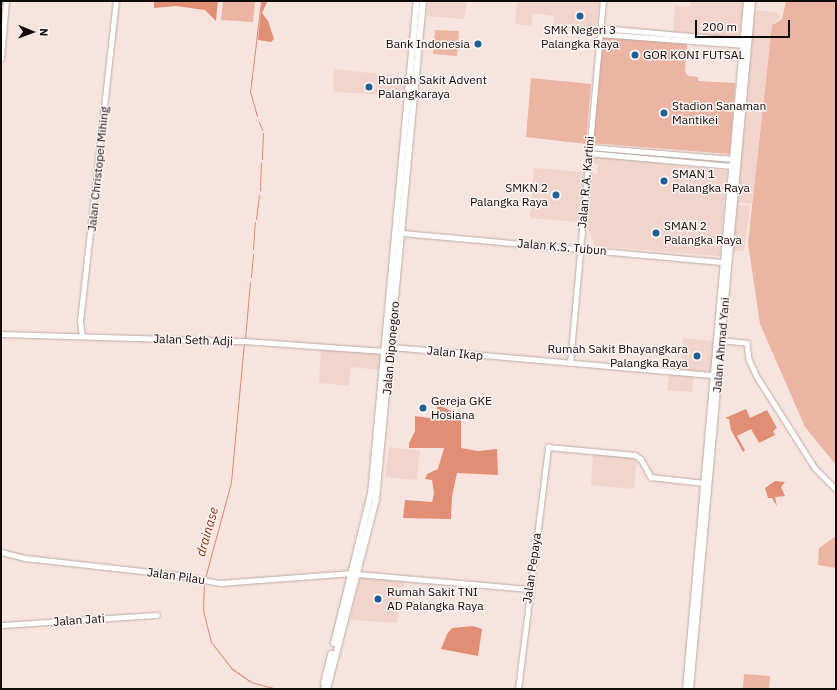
<!DOCTYPE html>
<html>
<head>
<meta charset="utf-8">
<style>
	body { margin:0 }
	#map { position:relative; width:837px; height:690px; overflow:hidden; background:#f8e4de; font-family:"IBM Plex Sans",sans-serif }
	div>[style] { position:absolute }
	.built>* { inset:0; background:#f1d5cd }
	.green>* { inset:0; background:#ecb4a3 }
	.forest>* { inset:0; background:#e28e75 }
	.stream>* { height:1px; margin:-0.5px; padding:0 0.5px; transform-origin:0.5px; border-radius:0.5px; background:#dd8a71 }
	.roads { filter:drop-shadow(0 0 1px #bdaba5) drop-shadow(0 0 1px #bdaba5) }
	.minor>* { height:4.5px; margin:-2.25px; padding:0 2.25px; transform-origin:2.25px; border-radius:2.25px; background:#fff }
	.major>* { height:6px; margin:-3px; padding:0 3px; transform-origin:3px; border-radius:3px; background:#fff }
	.dots>* { width:11px; height:11px; translate:-50% -50%; box-sizing:border-box; border:2px solid #fcf4f2; border-radius:50% }
	span { translate:-50% -50%; white-space:nowrap; text-align:center; line-height:1.15; -webkit-text-stroke:3px #fcf4f2; paint-order:stroke }
	.poi-label { font-size:12px; color:#100a08 }
	.right { translate:-100% -50%; text-align:right }
	.left { translate:0 -50%; text-align:left }
	.street-label { font-size:12px; color:#100a08 }
	.water-label { font-size:13px; color:#912f0d; font-style:italic }
	.frame { position:absolute; inset:0; border:2px solid #100a08; pointer-events:none }
	.north { position:absolute; left:12px; top:12px; width:40px; height:40px; -webkit-text-stroke:3px #fcf4f2; paint-order:stroke; rotate:91deg; font-size:11px; font-weight:700; line-height:16px; text-align:center; color:#100a08 }
	.north::after { content:''; display:block; margin:auto; width:14px; height:18px; background:#100a08; clip-path:polygon(50% 0,100% 100%,50% 72%,0 100%) }
	.scale { position:absolute; left:695px; top:20px; width:95px; height:18px; box-sizing:border-box; border:2px solid #100a08; border-top:0; padding-left:5px; font-size:12px; line-height:14px; white-space:nowrap; color:#100a08; -webkit-text-stroke:3px #fcf4f2; paint-order:stroke }
</style>
</head>
<body>
<div id="map">
	<div class="built">
		<div style="clip-path:polygon(428px 1px,467px 1px,464px 19px,427px 16px)"></div>
		<div style="clip-path:polygon(508px 1px,599px 1px,596px 30px,554px 28px,554px 16px,533px 13px,531px 26px,515px 24px,517px 2px)"></div>
		<div style="clip-path:polygon(691px 1px,743px 1px,740px 37px,673px 32px,675px 5px,690px 7px)"></div>
		<div style="clip-path:polygon(754px 10px,776px 12px,782px 16px,772px 25px,752px 204px,736px 202px)"></div>
		<div style="clip-path:polygon(334px 69px,406px 77px,404px 96px,333px 92px)"></div>
		<div style="clip-path:polygon(593px 156px,727px 171px,720px 256px,595px 246px,585px 221px,589px 174px,597px 174px,598px 164px,592px 164px)"></div>
		<div style="clip-path:polygon(534px 168px,584px 172px,578px 222px,530px 218px)"></div>
		<div style="clip-path:polygon(736px 205px,750px 206px,744px 251px,733px 251px)"></div>
		<div style="clip-path:polygon(683px 338px,714px 341px,711px 372px,694px 371px,692px 392px,667px 390px,669px 374px,681px 375px)"></div>
		<div style="clip-path:polygon(321px 349px,381px 352px,380px 370px,351px 367px,349px 386px,319px 383px)"></div>
		<div style="clip-path:polygon(389px 447px,420px 451px,417px 480px,385px 477px)"></div>
		<div style="clip-path:polygon(593px 453px,637px 456px,634px 489px,591px 485px)"></div>
		<div style="clip-path:polygon(360px 576px,405px 579px,397px 623px,350px 620px)"></div>
	</div>
	<div class="green">
		<div style="clip-path:polygon(223px 1px,255px 1px,253px 22px,221px 20px)"></div>
		<div style="clip-path:polygon(786px 1px,836px 1px,836px 465px,805px 427px,760px 324px,748px 243px,772px 25px,782px 19px)"></div>
		<div style="clip-path:polygon(435px 30px,459px 31px,457px 56px,433px 54px)"></div>
		<div style="clip-path:polygon(602px 36px,687px 43px,685px 72px,688px 76px,698px 77px,698px 81px,735px 83px,730px 154px,592px 143px)"></div>
		<div style="clip-path:polygon(531px 78px,591px 84px,586px 144px,526px 137px)"></div>
		<div style="clip-path:polygon(836px 536px,836px 568px,818px 565px,819px 548px)"></div>
		<div style="clip-path:polygon(744px 674px,770px 676px,769px 689px,743px 689px)"></div>
	</div>
	<div class="forest">
		<div style="clip-path:polygon(154px 1px,218px 1px,216px 21px,205px 10px,176px 6px,154px 8px)"></div>
		<div style="clip-path:polygon(262px 1px,280px 1px,267px 2px,262px 13px,268px 21px,274px 39px,271px 42px,258px 40px)"></div>
		<div style="clip-path:polygon(440px 406px,461px 415px,461px 448px,478px 451px,497px 449px,498px 475px,457px 473px,452px 496px,451px 519px,403px 518px,405px 500px,432px 502px,434px 493px,432px 480px,425px 479px,427px 474px,438px 469px,444px 448px,409px 448px,409px 443px,415px 431px,415px 416px,436px 419px,437px 407px)"></div>
		<div style="clip-path:polygon(746px 409px,750px 418px,767px 410px,777px 428px,773px 431px,775px 435px,759px 443px,751px 429px,737px 436px,745px 450px,743px 452px,731px 430px,729px 419px,725px 418px)"></div>
		<div style="clip-path:polygon(775px 481px,785px 482px,781px 487px,785px 496px,775px 497px,777px 506px,772px 498px,768px 498px,765px 488px)"></div>
		<div style="clip-path:polygon(473px 626px,482px 629px,478px 656px,441px 649px,447px 634px,452px 628px)"></div>
	</div>
	<div class="stream">
		<div style="left:1px;top:10px;width:9px;rotate:-84deg"></div>
		<div style="left:257px;top:116px;width:25px;rotate:-106deg"></div>
		<div style="left:250px;top:92px;width:92px;rotate:-83.1deg"></div>
		<div style="left:259px;top:122px;width:9px;rotate:69deg"></div>
		<div style="left:262px;top:159px;width:26px;rotate:-88deg"></div>
		<div style="left:260px;top:190px;width:27px;rotate:-88deg"></div>
		<div style="left:256px;top:219px;width:24px;rotate:-83deg"></div>
		<div style="left:253px;top:249px;width:27px;rotate:-86deg"></div>
		<div style="left:251px;top:277px;width:23px;rotate:-85deg"></div>
		<div style="left:245px;top:339px;width:57px;rotate:-85deg"></div>
		<div style="left:205px;top:578px;width:99px;rotate:-74.8deg"></div>
		<div style="left:231px;top:482px;width:140px;rotate:-84.7deg"></div>
		<div style="left:204px;top:581px;width:29px;rotate:92deg"></div>
		<div style="left:203px;top:610px;width:33px;rotate:76deg"></div>
		<div style="left:211px;top:642px;width:33px;rotate:52deg"></div>
		<div style="left:231px;top:668px;width:24px;rotate:35deg"></div>
		<div style="left:251px;top:682px;width:27px;rotate:15deg"></div>
	</div>
	<div class="roads">
		<div class="minor">
			<div style="left:601px;top:28px;width:146px;rotate:5.1deg"></div>
			<div style="left:600px;top:34px;width:145px;rotate:4.3deg"></div>
			<div style="left:1px;top:59px;width:58px;rotate:-85.1deg"></div>
			<div style="left:589px;top:147px;width:144px;rotate:4.8deg"></div>
			<div style="left:588px;top:153px;width:144px;rotate:5.2deg"></div>
			<div style="left:402px;top:233px;width:321px;rotate:5.2deg"></div>
			<div style="left:1px;top:334px;width:243px;rotate:1.7deg"></div>
			<div style="left:244px;top:341px;width:140px;rotate:4.1deg"></div>
			<div style="left:82px;top:336px;width:15px;rotate:-98deg"></div>
			<div style="left:80px;top:321px;width:322px;rotate:-83.6deg"></div>
			<div style="left:720px;top:340px;width:27px;rotate:6deg"></div>
			<div style="left:747px;top:343px;width:16px;rotate:83deg"></div>
			<div style="left:749px;top:359px;width:17px;rotate:66deg"></div>
			<div style="left:756px;top:375px;width:110px;rotate:57.6deg"></div>
			<div style="left:815px;top:468px;width:30px;rotate:45deg"></div>
			<div style="left:391px;top:347px;width:322px;rotate:5deg"></div>
			<div style="left:570px;top:363px;width:364px;rotate:-84.8deg"></div>
			<div style="left:1px;top:552px;width:25px;rotate:14deg"></div>
			<div style="left:25px;top:558px;width:147px;rotate:6.3deg"></div>
			<div style="left:171px;top:574px;width:50px;rotate:10.4deg"></div>
			<div style="left:220px;top:583px;width:132px;rotate:-4.3deg"></div>
			<div style="left:357px;top:574px;width:173px;rotate:5deg"></div>
			<div style="left:1px;top:625px;width:156px;rotate:-3.7deg"></div>
			<div style="left:322px;top:689px;width:1px;rotate:-45deg"></div>
			<div style="left:518px;top:689px;width:244px;rotate:-82.9deg"></div>
			<div style="left:548px;top:447px;width:87px;rotate:5.3deg"></div>
			<div style="left:635px;top:455px;width:7px;rotate:34deg"></div>
			<div style="left:641px;top:459px;width:21px;rotate:61deg"></div>
			<div style="left:651px;top:477px;width:53px;rotate:6.5deg"></div>
		</div>
		<div class="major">
			<div style="left:334px;top:643px;width:154px;rotate:-76.1deg"></div>
			<div style="left:371px;top:494px;width:495px;rotate:-84.7deg"></div>
			<div style="left:324px;top:683px;width:30px;rotate:-76deg"></div>
			<div style="left:327px;top:689px;width:196px;rotate:-75.5deg"></div>
			<div style="left:376px;top:499px;width:500px;rotate:-84.61deg"></div>
			<div style="left:686px;top:689px;width:691px;rotate:-84.93deg"></div>
			<div style="left:690px;top:689px;width:691px;rotate:-84.85deg"></div>
		</div>
	</div>
	<div class="dots">
		<div style="left:580px;top:16px;background:#1e5f94"></div>
		<div style="left:478px;top:44px;background:#1e5f94"></div>
		<div style="left:635px;top:55px;background:#1e5f94"></div>
		<div style="left:369px;top:87px;background:#1e5f94"></div>
		<div style="left:664px;top:113px;background:#1e5f94"></div>
		<div style="left:664px;top:181px;background:#1e5f94"></div>
		<div style="left:556px;top:195px;background:#1e5f94"></div>
		<div style="left:656px;top:233px;background:#1e5f94"></div>
		<div style="left:697px;top:356px;background:#1e5f94"></div>
		<div style="left:423px;top:408px;background:#1e5f94"></div>
		<div style="left:378px;top:599px;background:#1e5f94"></div>
	</div>
	<div class="poi-label">
		<span style="left:580px;top:37px">SMK Negeri 3<br>Palangka Raya</span>
		<span class="right" style="left:470px;top:44px">Bank Indonesia</span>
		<span class="left" style="left:643px;top:55px">GOR KONI FUTSAL</span>
		<span class="left" style="left:378px;top:87px">Rumah Sakit Advent<br>Palangkaraya</span>
		<span class="left" style="left:672px;top:113px">Stadion Sanaman<br>Mantikei</span>
		<span class="left" style="left:672px;top:181px">SMAN 1<br>Palangka Raya</span>
		<span class="right" style="left:548px;top:195px">SMKN 2<br>Palangka Raya</span>
		<span class="left" style="left:664px;top:233px">SMAN 2<br>Palangka Raya</span>
		<span class="right" style="left:688px;top:356px">Rumah Sakit Bhayangkara<br>Palangka Raya</span>
		<span class="left" style="left:431px;top:408px">Gereja GKE<br>Hosiana</span>
		<span class="left" style="left:387px;top:599px">Rumah Sakit TNI<br>AD Palangka Raya</span>
	</div>
	<div class="street-label">
		<span style="left:98px;top:169px;rotate:-84deg">Jalan Christopel Mihing</span>
		<span style="left:586px;top:182px;rotate:-85deg">Jalan R.A. Kartini</span>
		<span style="left:562px;top:247px;rotate:5deg">Jalan K.S. Tubun</span>
		<span style="left:193px;top:340px;rotate:2deg">Jalan Seth Adji</span>
		<span style="left:721px;top:345px;rotate:-85deg">Jalan Ahmad Yani</span>
		<span style="left:391px;top:348px;rotate:-85deg">Jalan Diponegoro</span>
		<span style="left:455px;top:353px;rotate:6deg">Jalan Ikap</span>
		<span style="left:532px;top:568px;rotate:-82deg">Jalan Pepaya</span>
		<span style="left:176px;top:576px;rotate:8deg">Jalan Pilau</span>
		<span style="left:79px;top:620px;rotate:-4deg">Jalan Jati</span>
	</div>
	<div class="water-label">
		<span style="left:208px;top:532px;rotate:-74deg">drainase</span>
	</div>
	<div class="frame"></div>
	<div class="north">N</div>
	<div class="scale">200 m</div>
</div>
</body>
</html>
